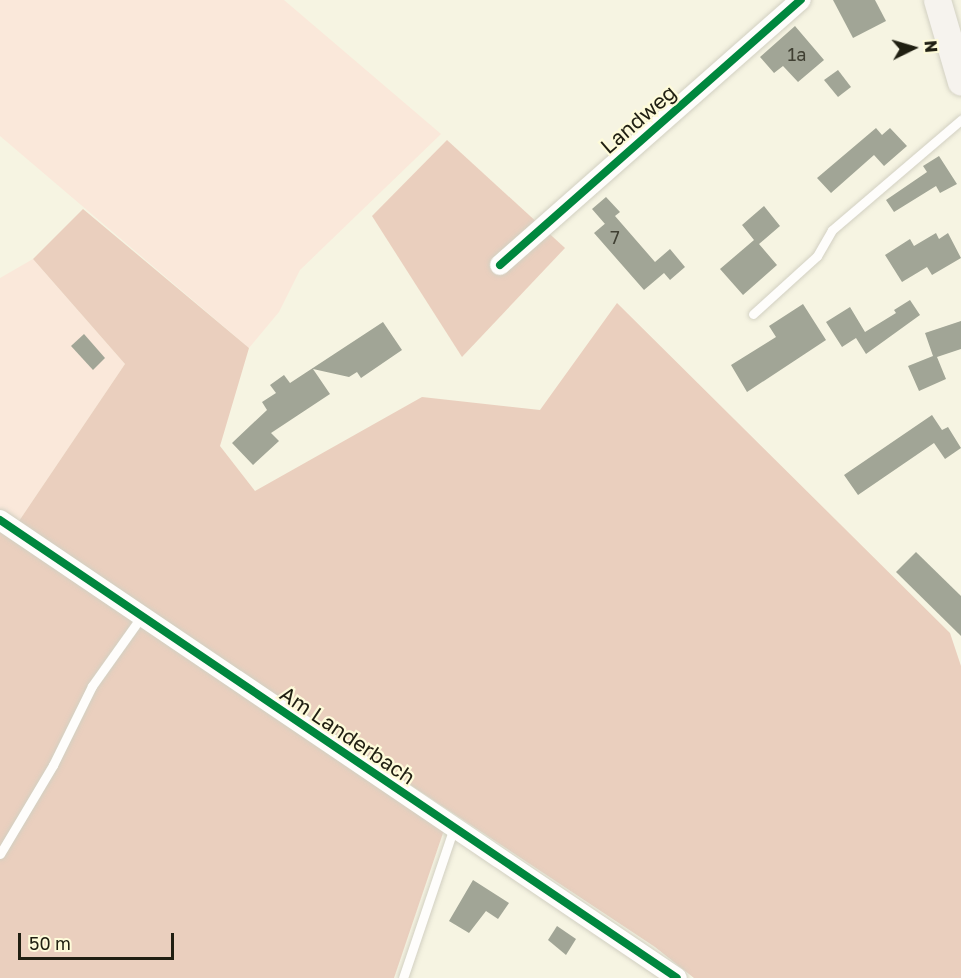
<!DOCTYPE html>
<html>
<head>
<meta charset="utf-8">
<style>
	body { margin:0 }
	#map { position:relative; width:961px; height:978px; overflow:hidden; background:#f6f4e2; font-family:"Golos Text",sans-serif }
	div>[style] { position:absolute }
	.green>* { inset:0; background:#fae8da }
	.forest>* { inset:0; background:#eacfbe }
	.building>* { inset:0; background:#a1a596 }
	.roads { filter:drop-shadow(0 0 2px #d2d0c2) drop-shadow(0 0 2px #d2d0c2) }
	.service>* { height:9px; margin:-4.5px; padding:0 4.5px; transform-origin:4.5px; border-radius:4.5px; background:#fefdfb }
	.minor>* { height:20px; margin:-10px; padding:0 10px; transform-origin:10px; border-radius:10px; background:#fefdfb }
	.secondary>* { height:27px; margin:-13.5px; padding:0 13.5px; transform-origin:13.5px; border-radius:13.5px; background:#f6f3ee }
	.cycleway>* { height:8px; margin:-4px; padding:0 4px; transform-origin:4px; border-radius:4px; background:#00873e }
	span { translate:-50% -50%; white-space:nowrap; text-align:center; line-height:1.15; -webkit-text-stroke:4.5px #fefbda; paint-order:stroke }
	.number-label { font-size:18px; color:#404033 }
	.number-label span { -webkit-text-stroke-width:0 }
	.street-label { font-size:21px; color:#201f12 }
	.north { position:absolute; left:883px; top:18px; width:60px; height:60px; -webkit-text-stroke:4px #fefbda; paint-order:stroke; rotate:85deg; font-size:16px; font-weight:700; line-height:24px; text-align:center; color:#201f12 }
	.north::after { content:''; display:block; margin:auto; width:21px; height:27px; background:#201f12; clip-path:polygon(50% 0,100% 100%,50% 72%,0 100%) }
	.scale { position:absolute; left:18px; top:933px; width:156px; height:27px; box-sizing:border-box; border:3px solid #201f12; border-top:0; padding-left:8px; font-size:18px; line-height:21px; white-space:nowrap; color:#201f12; -webkit-text-stroke:4px #fefbda; paint-order:stroke }
</style>
</head>
<body>
<div id="map">
	<div class="green">
		<div style="clip-path:polygon(0 0,284px 0,441px 134px,300px 270px,279px 312px,249px 348px,0 136px)"></div>
		<div style="clip-path:polygon(33px 259px,125px 364px,17px 524px,0 512px,0 278px)"></div>
	</div>
	<div class="forest">
		<div style="clip-path:polygon(447px 140px,565px 248px,462px 357px,372px 216px)"></div>
		<div style="clip-path:polygon(83px 209px,249px 348px,220px 446px,255px 491px,422px 397px,540px 410px,617px 303px,950px 633px,961px 666px,961px 978px,694px 978px,655px 947px,17px 524px,125px 364px,33px 259px)"></div>
		<div style="clip-path:polygon(0 529px,444px 830px,394px 978px,0 978px)"></div>
	</div>
	<div class="building">
		<div style="clip-path:polygon(833px 0,875px 0,886px 21px,853px 38px)"></div>
		<div style="clip-path:polygon(795px 26px,824px 60px,798px 82px,783px 66px,774px 73px,760px 57px)"></div>
		<div style="clip-path:polygon(838px 70px,851px 87px,838px 97px,824px 80px)"></div>
		<div style="clip-path:polygon(876px 128px,882px 135px,890px 128px,907px 146px,884px 166px,874px 155px,831px 193px,817px 178px)"></div>
		<div style="clip-path:polygon(939px 156px,957px 184px,940px 193px,936px 186px,894px 212px,886px 200px,927px 172px,923px 166px)"></div>
		<div style="clip-path:polygon(606px 197px,620px 212px,615px 216px,655px 262px,670px 249px,685px 267px,670px 280px,664px 273px,644px 290px,594px 233px,607px 222px,605px 224px,592px 209px)"></div>
		<div style="clip-path:polygon(764px 206px,780px 226px,759px 244px,777px 265px,743px 295px,720px 269px,754px 240px,742px 225px)"></div>
		<div style="clip-path:polygon(936px 233px,939px 239px,948px 233px,961px 258px,932px 275px,927px 267px,902px 282px,885px 255px,910px 239px,914px 246px)"></div>
		<div style="clip-path:polygon(910px 300px,920px 315px,866px 354px,856px 338px,842px 347px,826px 322px,850px 307px,865px 332px,896px 313px,894px 310px)"></div>
		<div style="clip-path:polygon(803px 304px,826px 340px,747px 392px,731px 365px,776px 337px,769px 326px)"></div>
		<div style="clip-path:polygon(961px 321px,961px 349px,937px 357px,946px 379px,919px 391px,908px 366px,933px 356px,925px 333px)"></div>
		<div style="clip-path:polygon(383px 322px,402px 350px,361px 378px,357px 372px,349px 377px,313px 369px,330px 394px,271px 433px,279px 441px,253px 465px,232px 443px,267px 410px,262px 402px,276px 393px,270px 385px,284px 375px,290px 383px)"></div>
		<div style="clip-path:polygon(84px 334px,105px 358px,93px 370px,71px 346px)"></div>
		<div style="clip-path:polygon(932px 415px,942px 430px,948px 427px,961px 448px,945px 459px,934px 443px,858px 495px,844px 475px)"></div>
		<div style="clip-path:polygon(916px 552px,961px 596px,961px 636px,896px 572px)"></div>
		<div style="clip-path:polygon(473px 880px,509px 903px,498px 919px,486px 911px,469px 933px,449px 921px)"></div>
		<div style="clip-path:polygon(557px 926px,576px 939px,566px 955px,548px 940px)"></div>
	</div>
	<div class="roads">
		<div class="service">
			<div style="left:753px;top:314px;width:86px;rotate:-42.2deg"></div>
			<div style="left:817px;top:256px;width:30px;rotate:-60deg"></div>
			<div style="left:832px;top:230px;width:170px;rotate:-40.5deg"></div>
			<div style="left:0;top:854px;width:104px;rotate:-59.2deg"></div>
			<div style="left:53px;top:765px;width:88px;rotate:-63.7deg"></div>
			<div style="left:92px;top:686px;width:85px;rotate:-54.6deg"></div>
			<div style="left:403px;top:978px;width:159px;rotate:-71.3deg"></div>
		</div>
		<div class="minor">
			<div style="left:500px;top:265px;width:401px;rotate:-41.4deg"></div>
			<div style="left:0;top:520px;width:817px;rotate:34.08deg"></div>
		</div>
		<div class="secondary">
			<div style="left:937px;top:0;width:85px;rotate:73.7deg"></div>
		</div>
	</div>
	<div class="cycleway">
		<div style="left:500px;top:265px;width:401px;rotate:-41.4deg"></div>
		<div style="left:0;top:520px;width:817px;rotate:34.08deg"></div>
	</div>
	<div class="number-label">
		<span style="left:797px;top:54px">1a</span>
		<span style="left:615px;top:237px">7</span>
	</div>
	<div class="street-label">
		<span style="left:638px;top:119px;rotate:-41deg">Landweg</span>
		<span style="left:348px;top:735px;rotate:34deg">Am Landerbach</span>
	</div>
	<div class="north">N</div>
	<div class="scale">50 m</div>
</div>
</body>
</html>
